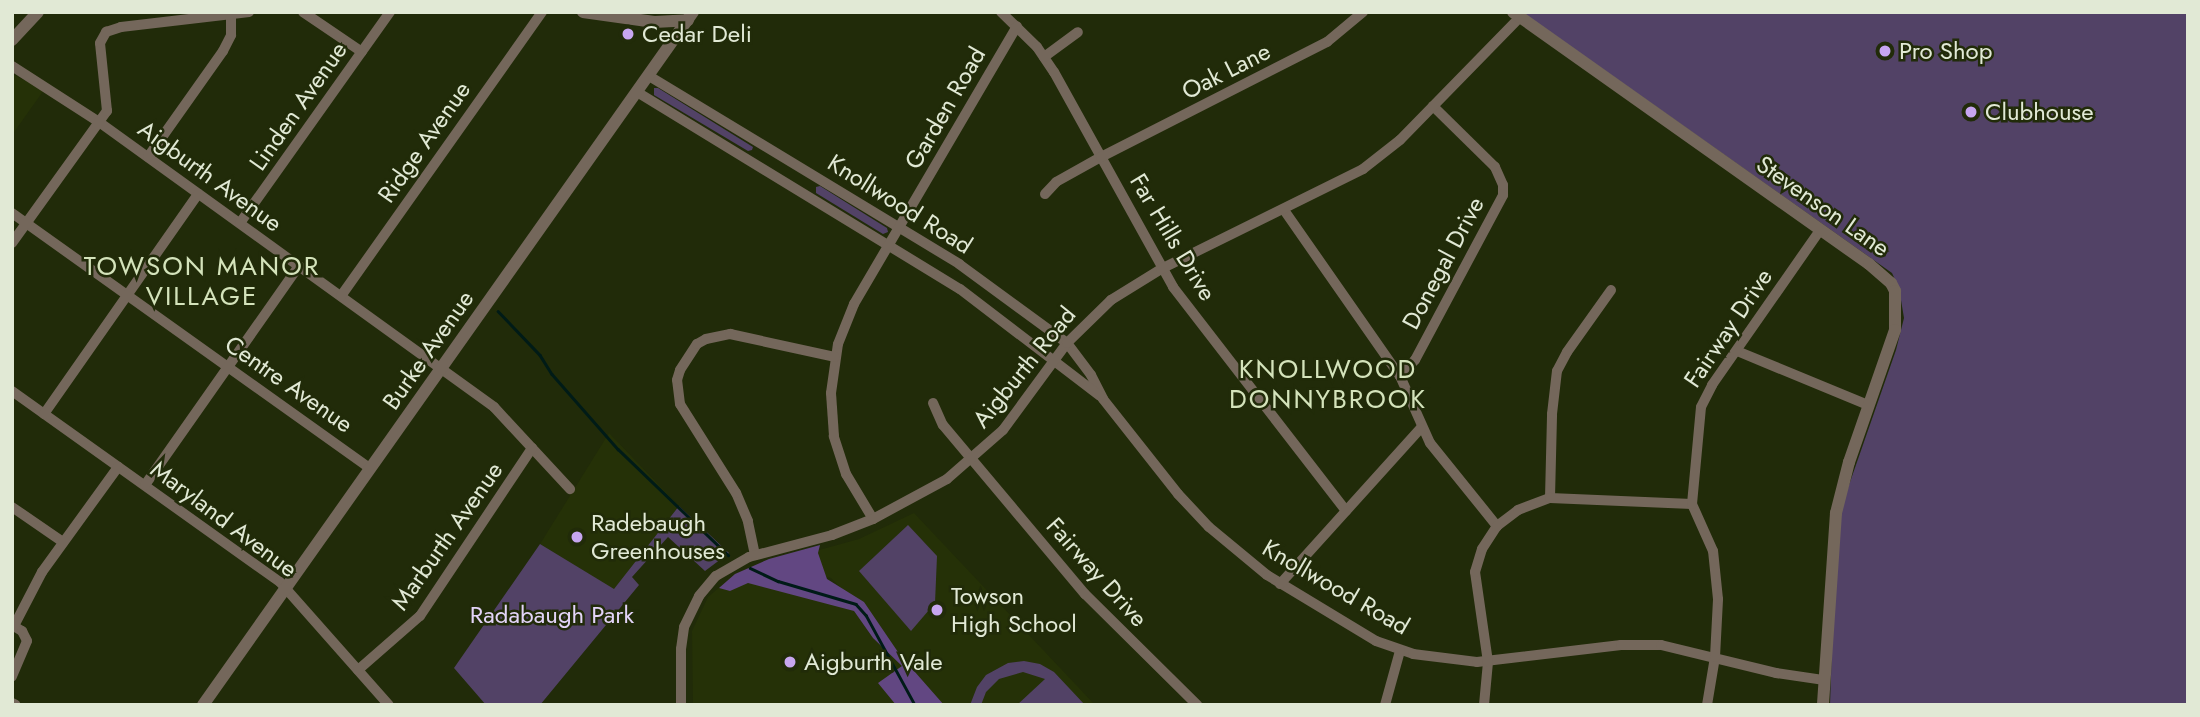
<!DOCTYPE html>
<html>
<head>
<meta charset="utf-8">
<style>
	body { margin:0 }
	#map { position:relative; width:2200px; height:717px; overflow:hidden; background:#212b09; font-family:Jost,sans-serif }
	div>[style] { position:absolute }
	.built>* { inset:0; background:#253107 }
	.green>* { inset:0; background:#524266 }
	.forest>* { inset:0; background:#624782 }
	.stream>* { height:2.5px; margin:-1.25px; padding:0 1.25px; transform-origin:1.25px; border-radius:1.25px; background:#001b17 }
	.minor>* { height:10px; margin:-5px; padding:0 5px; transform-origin:5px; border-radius:5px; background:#74675b }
	.tertiary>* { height:12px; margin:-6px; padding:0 6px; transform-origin:6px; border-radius:6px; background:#74675b }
	.dots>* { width:19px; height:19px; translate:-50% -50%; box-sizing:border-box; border:4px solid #212b09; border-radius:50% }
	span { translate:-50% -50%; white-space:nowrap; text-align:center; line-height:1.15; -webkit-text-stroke:5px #212b09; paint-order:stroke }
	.poi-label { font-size:24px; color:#e1e9d5 }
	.left { translate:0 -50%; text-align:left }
	.street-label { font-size:24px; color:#e1e9d5 }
	.park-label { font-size:24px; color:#e3d4f8 }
	.neighbourhood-label { font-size:26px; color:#d4e3bb; letter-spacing:2px }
	.frame { position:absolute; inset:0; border:14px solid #e1e9d5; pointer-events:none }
</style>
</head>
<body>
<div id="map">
	<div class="built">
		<div style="clip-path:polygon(12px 74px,44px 90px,12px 135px)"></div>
		<div style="clip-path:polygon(609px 433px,679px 506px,614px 590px,540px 544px)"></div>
		<div style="clip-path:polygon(914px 513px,1095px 705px,693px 705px,692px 631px,708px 597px,735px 574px,854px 611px,873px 638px,848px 595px,831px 578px,810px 573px,801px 555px,859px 539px)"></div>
	</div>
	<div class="green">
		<div style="clip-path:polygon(1522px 12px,2188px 12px,2188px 705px,1830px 705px,1834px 587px,1842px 505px,1896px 350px,1904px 318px,1899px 288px,1892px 273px)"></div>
		<div style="clip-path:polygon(654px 88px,658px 88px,753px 147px,752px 150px,748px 151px,654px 95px)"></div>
		<div style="clip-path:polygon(820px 186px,887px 228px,888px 232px,883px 234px,816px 193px,816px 187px)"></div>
		<div style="clip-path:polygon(679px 506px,729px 553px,705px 571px,668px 537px,632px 577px,639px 585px,540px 705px,486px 705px,454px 668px,540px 544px,614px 589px)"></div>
		<div style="clip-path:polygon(908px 525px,937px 556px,935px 603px,911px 631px,859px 571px)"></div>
		<div style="clip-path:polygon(1024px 661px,1040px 664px,1054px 672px,1085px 705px,1017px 705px,1045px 679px,1023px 672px,999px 679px,986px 692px,981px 705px,970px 705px,977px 687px,986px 675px,1008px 663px)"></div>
	</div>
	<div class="forest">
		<div style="clip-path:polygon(820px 545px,818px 553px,827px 579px,864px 602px,900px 655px,944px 705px,896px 705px,878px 683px,902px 666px,873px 638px,854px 611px,748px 583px,730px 591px,719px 588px,735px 574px,769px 559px)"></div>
	</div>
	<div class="stream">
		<div style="left:498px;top:311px;width:61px;rotate:46.3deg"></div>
		<div style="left:540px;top:355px;width:22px;rotate:58deg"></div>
		<div style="left:552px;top:374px;width:100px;rotate:48.7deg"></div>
		<div style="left:618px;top:449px;width:153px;rotate:43.9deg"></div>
		<div style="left:750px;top:568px;width:31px;rotate:25deg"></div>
		<div style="left:778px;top:581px;width:81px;rotate:16.4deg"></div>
		<div style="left:856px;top:604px;width:15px;rotate:48deg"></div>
		<div style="left:866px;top:615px;width:102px;rotate:61.4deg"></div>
	</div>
	<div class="minor">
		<div style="left:303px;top:12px;width:71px;rotate:34.1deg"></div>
		<div style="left:1001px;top:12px;width:50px;rotate:44.2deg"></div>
		<div style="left:1037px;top:47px;width:30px;rotate:56deg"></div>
		<div style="left:1054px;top:72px;width:246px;rotate:61deg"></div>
		<div style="left:1173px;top:287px;width:283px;rotate:52.3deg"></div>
		<div style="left:1044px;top:57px;width:42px;rotate:-36.3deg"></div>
		<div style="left:12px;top:66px;width:103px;rotate:32.8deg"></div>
		<div style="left:99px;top:122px;width:487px;rotate:35.8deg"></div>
		<div style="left:494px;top:407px;width:112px;rotate:47.2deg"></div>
		<div style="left:649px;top:76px;width:363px;rotate:31.2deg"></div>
		<div style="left:959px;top:264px;width:134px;rotate:36.2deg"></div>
		<div style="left:1067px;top:343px;width:40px;rotate:53deg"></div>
		<div style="left:1091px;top:375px;width:27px;rotate:63deg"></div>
		<div style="left:1103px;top:399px;width:121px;rotate:51.7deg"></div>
		<div style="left:1178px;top:494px;width:45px;rotate:46.8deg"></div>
		<div style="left:1209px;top:527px;width:75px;rotate:39.6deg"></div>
		<div style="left:1267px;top:575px;width:127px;rotate:31.2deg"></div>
		<div style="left:1376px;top:641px;width:39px;rotate:19deg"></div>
		<div style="left:1413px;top:654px;width:64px;rotate:7.1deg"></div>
		<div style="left:1477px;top:662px;width:145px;rotate:-6.7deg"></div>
		<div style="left:1621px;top:645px;width:40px"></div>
		<div style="left:1661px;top:645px;width:118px;rotate:13.7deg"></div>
		<div style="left:1776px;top:673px;width:49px;rotate:8.3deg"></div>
		<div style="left:637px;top:92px;width:378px;rotate:31.4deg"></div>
		<div style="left:960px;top:289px;width:176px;rotate:37.4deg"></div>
		<div style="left:148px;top:157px;width:130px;rotate:-54.7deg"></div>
		<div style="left:223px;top:51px;width:18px;rotate:-63deg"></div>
		<div style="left:231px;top:35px;width:21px;rotate:-90deg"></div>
		<div style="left:1045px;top:194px;width:16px;rotate:-47deg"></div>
		<div style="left:1056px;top:182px;width:51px;rotate:-29.1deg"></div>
		<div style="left:1101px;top:157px;width:254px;rotate:-27deg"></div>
		<div style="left:1327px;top:42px;width:47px;rotate:-39.8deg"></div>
		<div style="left:1284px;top:210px;width:203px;rotate:55.1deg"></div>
		<div style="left:1400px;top:376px;width:73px;rotate:65.9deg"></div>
		<div style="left:1430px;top:443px;width:107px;rotate:51.1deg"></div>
		<div style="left:12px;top:213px;width:440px;rotate:35.5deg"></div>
		<div style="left:240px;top:223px;width:259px;rotate:-54.6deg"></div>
		<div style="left:12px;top:243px;width:163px;rotate:-54.3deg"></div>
		<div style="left:107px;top:111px;width:68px;rotate:-95.9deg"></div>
		<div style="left:100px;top:43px;width:13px;rotate:-61deg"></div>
		<div style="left:106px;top:32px;width:16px;rotate:-18deg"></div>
		<div style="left:121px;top:27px;width:129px;rotate:-6.7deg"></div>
		<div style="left:341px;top:296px;width:348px;rotate:-54.7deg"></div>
		<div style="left:1737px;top:351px;width:142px;rotate:22.4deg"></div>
		<div style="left:1400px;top:376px;width:22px;rotate:-47deg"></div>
		<div style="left:1415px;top:360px;width:187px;rotate:-61.9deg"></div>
		<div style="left:1503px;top:195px;width:10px;rotate:-90deg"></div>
		<div style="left:1503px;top:185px;width:20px;rotate:-114deg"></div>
		<div style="left:1495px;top:167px;width:87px;rotate:-135.5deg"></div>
		<div style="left:12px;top:391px;width:329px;rotate:35.5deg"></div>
		<div style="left:280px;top:582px;width:164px;rotate:48.5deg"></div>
		<div style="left:933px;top:403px;width:24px;rotate:66deg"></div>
		<div style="left:943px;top:425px;width:221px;rotate:50deg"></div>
		<div style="left:1085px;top:594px;width:158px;rotate:44.7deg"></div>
		<div style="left:44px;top:414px;width:269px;rotate:-55deg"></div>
		<div style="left:145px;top:485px;width:268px;rotate:-54.9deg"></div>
		<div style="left:1550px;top:498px;width:84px;rotate:-88.6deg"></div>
		<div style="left:1552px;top:414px;width:43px;rotate:-83.4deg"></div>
		<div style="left:1557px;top:371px;width:21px;rotate:-62deg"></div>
		<div style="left:1567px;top:352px;width:76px;rotate:-54.6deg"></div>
		<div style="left:12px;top:507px;width:62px;rotate:34.5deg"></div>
		<div style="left:873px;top:519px;width:52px;rotate:-121deg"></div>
		<div style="left:846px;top:474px;width:40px;rotate:-108deg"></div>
		<div style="left:834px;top:436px;width:43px;rotate:-94deg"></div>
		<div style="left:831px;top:393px;width:49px;rotate:-81.9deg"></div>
		<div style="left:838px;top:344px;width:43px;rotate:-68.2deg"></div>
		<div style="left:854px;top:304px;width:322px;rotate:-59.6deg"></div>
		<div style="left:755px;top:555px;width:35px;rotate:-102deg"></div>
		<div style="left:748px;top:521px;width:30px;rotate:-113deg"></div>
		<div style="left:736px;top:493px;width:105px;rotate:-122.2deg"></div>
		<div style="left:680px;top:404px;width:24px;rotate:-97deg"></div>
		<div style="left:677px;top:380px;width:10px;rotate:-73deg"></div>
		<div style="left:680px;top:370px;width:31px;rotate:-57deg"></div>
		<div style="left:697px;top:344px;width:10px;rotate:-29deg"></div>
		<div style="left:706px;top:339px;width:25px;rotate:-12deg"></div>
		<div style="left:730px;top:334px;width:107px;rotate:12.4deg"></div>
		<div style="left:1280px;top:584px;width:210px;rotate:-47.9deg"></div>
		<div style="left:12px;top:625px;width:12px;rotate:31deg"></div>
		<div style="left:22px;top:631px;width:11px;rotate:63deg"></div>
		<div style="left:27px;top:641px;width:39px;rotate:113deg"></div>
		<div style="left:14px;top:626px;width:61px;rotate:-62.6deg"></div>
		<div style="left:42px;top:572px;width:130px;rotate:-54.1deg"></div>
		<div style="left:358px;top:670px;width:82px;rotate:-41.1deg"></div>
		<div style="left:420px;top:616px;width:202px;rotate:-56.3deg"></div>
		<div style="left:12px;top:703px;width:4px;rotate:27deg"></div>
		<div style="left:681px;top:705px;width:56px;rotate:-90deg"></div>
		<div style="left:681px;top:649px;width:22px;rotate:-82deg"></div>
		<div style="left:684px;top:627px;width:34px;rotate:-64deg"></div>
		<div style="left:699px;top:596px;width:26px;rotate:-50deg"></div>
		<div style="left:716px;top:576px;width:38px;rotate:-30deg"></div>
		<div style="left:749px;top:557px;width:86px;rotate:-14.8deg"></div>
		<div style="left:832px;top:535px;width:44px;rotate:-21.3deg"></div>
		<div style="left:873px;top:519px;width:84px;rotate:-28.4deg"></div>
		<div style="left:947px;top:479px;width:74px;rotate:-41.2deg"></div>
		<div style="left:1003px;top:430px;width:108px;rotate:-53.7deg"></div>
		<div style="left:1067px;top:343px;width:62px;rotate:-44.3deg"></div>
		<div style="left:1111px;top:300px;width:59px;rotate:-31.8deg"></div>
		<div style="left:1161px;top:269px;width:225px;rotate:-26.3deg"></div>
		<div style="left:1363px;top:169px;width:47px;rotate:-38.1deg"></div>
		<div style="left:1400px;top:140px;width:172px;rotate:-45.7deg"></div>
		<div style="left:1385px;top:705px;width:56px;rotate:-74.5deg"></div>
		<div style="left:1484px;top:705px;width:43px;rotate:-84.7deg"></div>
		<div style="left:1488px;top:662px;width:91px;rotate:-98.2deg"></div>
		<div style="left:1475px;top:572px;width:24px;rotate:-73deg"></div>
		<div style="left:1482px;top:549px;width:27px;rotate:-57deg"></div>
		<div style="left:1497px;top:526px;width:26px;rotate:-37deg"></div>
		<div style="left:1518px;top:510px;width:34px;rotate:-21deg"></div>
		<div style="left:1550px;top:498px;width:142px;rotate:2.4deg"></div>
		<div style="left:1707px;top:705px;width:49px;rotate:-80.5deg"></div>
		<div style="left:1715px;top:657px;width:58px;rotate:-87deg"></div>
		<div style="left:1718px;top:599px;width:48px;rotate:-95.9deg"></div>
		<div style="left:1713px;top:551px;width:51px;rotate:-114.1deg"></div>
		<div style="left:1692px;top:504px;width:97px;rotate:-84.7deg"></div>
		<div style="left:1701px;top:407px;width:25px;rotate:-63deg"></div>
		<div style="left:1712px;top:385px;width:189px;rotate:-55.1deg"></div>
	</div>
	<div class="tertiary">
		<div style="left:583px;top:12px;width:72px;rotate:8deg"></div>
		<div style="left:654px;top:22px;width:34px;rotate:-3deg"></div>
		<div style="left:1513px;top:12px;width:436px;rotate:35.3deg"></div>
		<div style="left:1869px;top:264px;width:29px;rotate:41deg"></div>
		<div style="left:1891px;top:283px;width:9px;rotate:63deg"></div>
		<div style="left:1895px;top:291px;width:39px;rotate:90deg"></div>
		<div style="left:1895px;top:330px;width:140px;rotate:109.2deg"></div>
		<div style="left:1849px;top:462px;width:53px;rotate:104.3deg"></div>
		<div style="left:1836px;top:513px;width:192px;rotate:93.9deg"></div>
		<div style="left:12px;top:40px;width:38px;rotate:-47deg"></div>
		<div style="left:203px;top:705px;width:849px;rotate:-54.74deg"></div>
	</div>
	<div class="dots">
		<div style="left:628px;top:34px;background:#c7a6f0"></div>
		<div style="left:1885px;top:51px;background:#c7a6f0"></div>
		<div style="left:1971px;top:112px;background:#c7a6f0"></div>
		<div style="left:577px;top:537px;background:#c7a6f0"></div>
		<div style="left:937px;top:610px;background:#c7a6f0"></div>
		<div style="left:790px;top:662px;background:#c7a6f0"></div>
	</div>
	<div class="poi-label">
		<span class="left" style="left:642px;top:34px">Cedar Deli</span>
		<span class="left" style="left:1899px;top:51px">Pro Shop</span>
		<span class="left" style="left:1985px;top:112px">Clubhouse</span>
		<span class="left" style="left:591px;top:537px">Radebaugh<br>Greenhouses</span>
		<span class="left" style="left:951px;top:610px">Towson<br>High School</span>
		<span class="left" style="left:804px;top:662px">Aigburth Vale</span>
	</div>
	<div class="street-label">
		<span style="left:1226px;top:71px;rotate:-27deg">Oak Lane</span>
		<span style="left:298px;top:106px;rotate:-55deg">Linden Avenue</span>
		<span style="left:945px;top:108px;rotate:-60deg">Garden Road</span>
		<span style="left:424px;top:142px;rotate:-55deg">Ridge Avenue</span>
		<span style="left:210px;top:176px;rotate:36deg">Aigburth Avenue</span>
		<span style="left:900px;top:204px;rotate:32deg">Knollwood Road</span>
		<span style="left:1823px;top:206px;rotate:35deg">Stevenson Lane</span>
		<span style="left:1173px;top:237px;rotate:59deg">Far Hills Drive</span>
		<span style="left:1443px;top:263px;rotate:-62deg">Donegal Drive</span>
		<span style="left:1728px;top:328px;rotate:-56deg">Fairway Drive</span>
		<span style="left:428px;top:350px;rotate:-55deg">Burke Avenue</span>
		<span style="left:1024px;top:367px;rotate:-51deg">Aigburth Road</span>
		<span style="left:289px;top:384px;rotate:35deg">Centre Avenue</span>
		<span style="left:224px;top:519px;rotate:37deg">Maryland Avenue</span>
		<span style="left:447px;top:536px;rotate:-55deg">Marburth Avenue</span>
		<span style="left:1097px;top:572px;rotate:48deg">Fairway Drive</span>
		<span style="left:1336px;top:587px;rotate:30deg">Knollwood Road</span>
	</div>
	<div class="park-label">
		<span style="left:552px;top:615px">Radabaugh Park</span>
	</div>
	<div class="neighbourhood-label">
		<span style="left:202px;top:282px">TOWSON MANOR<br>VILLAGE</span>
		<span style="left:1328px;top:385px">KNOLLWOOD<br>DONNYBROOK</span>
	</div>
	<div class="frame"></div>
</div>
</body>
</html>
